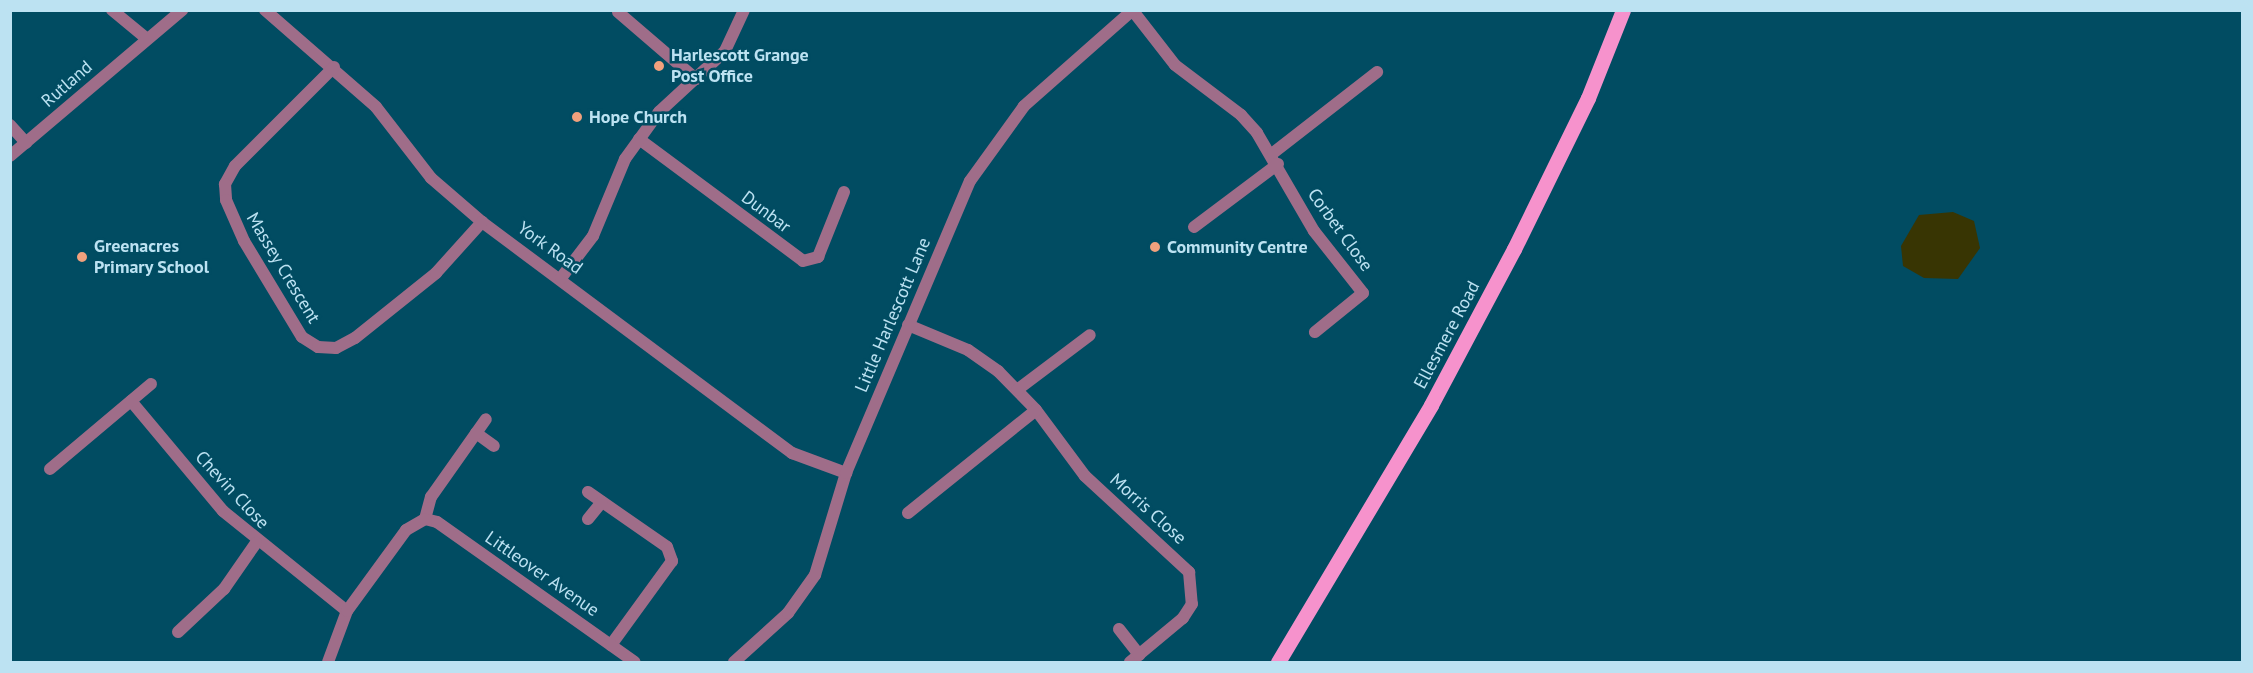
<!DOCTYPE html>
<html>
<head>
<meta charset="utf-8">
<style>
	body { margin:0 }
	#map { position:relative; width:2253px; height:673px; overflow:hidden; background:#014c62; font-family:"PT Sans",sans-serif }
	div>[style] { position:absolute }
	.water>* { inset:0; background:#383503 }
	.minor>* { height:12px; margin:-6px; padding:0 6px; transform-origin:6px; border-radius:6px; background:#9f6d89 }
	.primary>* { height:15px; margin:-7.5px; padding:0 7.5px; transform-origin:7.5px; border-radius:7.5px; background:#f692cc }
	.dots>* { width:16px; height:16px; translate:-50% -50%; box-sizing:border-box; border:3px solid #014c62; border-radius:50% }
	span { translate:-50% -50%; white-space:nowrap; text-align:center; line-height:1.15; -webkit-text-stroke:5px #014c62; paint-order:stroke }
	.poi-label { font-size:18px; color:#bce2f2; font-weight:700 }
	.left { translate:0 -50%; text-align:left }
	.street-label { font-size:18px; color:#bce2f2 }
	.frame { position:absolute; inset:0; border:12px solid #bce2f2; pointer-events:none }
</style>
</head>
<body>
<div id="map">
	<div class="water">
		<div style="clip-path:polygon(1953px 212px,1974px 221px,1980px 248px,1958px 279px,1924px 278px,1903px 266px,1901px 246px,1919px 215px)"></div>
	</div>
	<div class="minor">
		<div style="left:112px;top:10px;width:45px;rotate:39.6deg"></div>
		<div style="left:265px;top:10px;width:147px;rotate:41.1deg"></div>
		<div style="left:376px;top:107px;width:90px;rotate:52.2deg"></div>
		<div style="left:431px;top:178px;width:67px;rotate:40.8deg"></div>
		<div style="left:482px;top:222px;width:387px;rotate:36.7deg"></div>
		<div style="left:792px;top:453px;width:58px;rotate:20.3deg"></div>
		<div style="left:1133px;top:11px;width:68px;rotate:52.1deg"></div>
		<div style="left:1175px;top:65px;width:83px;rotate:37.1deg"></div>
		<div style="left:1241px;top:115px;width:24px;rotate:48deg"></div>
		<div style="left:1257px;top:133px;width:113px;rotate:59.8deg"></div>
		<div style="left:1314px;top:231px;width:79px;rotate:51.7deg"></div>
		<div style="left:1363px;top:293px;width:62px;rotate:140.9deg"></div>
		<div style="left:618px;top:12px;width:103px;rotate:40.7deg"></div>
		<div style="left:334px;top:67px;width:140px;rotate:135deg"></div>
		<div style="left:235px;top:166px;width:21px;rotate:119deg"></div>
		<div style="left:225px;top:184px;width:16px;rotate:86deg"></div>
		<div style="left:226px;top:200px;width:45px;rotate:66.3deg"></div>
		<div style="left:244px;top:241px;width:112px;rotate:58.9deg"></div>
		<div style="left:302px;top:337px;width:19px;rotate:32deg"></div>
		<div style="left:318px;top:347px;width:18px;rotate:3deg"></div>
		<div style="left:336px;top:348px;width:21px;rotate:-28deg"></div>
		<div style="left:355px;top:338px;width:104px;rotate:-38.7deg"></div>
		<div style="left:436px;top:273px;width:69px;rotate:-48deg"></div>
		<div style="left:10px;top:125px;width:24px;rotate:48deg"></div>
		<div style="left:639px;top:139px;width:204px;rotate:36.6deg"></div>
		<div style="left:803px;top:261px;width:16px;rotate:-15deg"></div>
		<div style="left:818px;top:257px;width:70px;rotate:-68.2deg"></div>
		<div style="left:1273px;top:153px;width:132px;rotate:-37.9deg"></div>
		<div style="left:10px;top:156px;width:226px;rotate:-40.3deg"></div>
		<div style="left:1194px;top:227px;width:105px;rotate:-36.9deg"></div>
		<div style="left:561px;top:278px;width:53px;rotate:-52.7deg"></div>
		<div style="left:593px;top:236px;width:83px;rotate:-67.4deg"></div>
		<div style="left:625px;top:159px;width:58px;rotate:-54.1deg"></div>
		<div style="left:659px;top:112px;width:90px;rotate:-42.7deg"></div>
		<div style="left:725px;top:51px;width:45px;rotate:-65.1deg"></div>
		<div style="left:908px;top:325px;width:65px;rotate:22.6deg"></div>
		<div style="left:968px;top:350px;width:37px;rotate:35deg"></div>
		<div style="left:998px;top:371px;width:54px;rotate:45.7deg"></div>
		<div style="left:1036px;top:410px;width:82px;rotate:53.4deg"></div>
		<div style="left:1085px;top:476px;width:142px;rotate:42.7deg"></div>
		<div style="left:1189px;top:572px;width:32px;rotate:85deg"></div>
		<div style="left:1192px;top:604px;width:17px;rotate:123deg"></div>
		<div style="left:1183px;top:618px;width:69px;rotate:140.3deg"></div>
		<div style="left:1017px;top:390px;width:91px;rotate:-37deg"></div>
		<div style="left:131px;top:401px;width:143px;rotate:50.1deg"></div>
		<div style="left:223px;top:511px;width:159px;rotate:38.9deg"></div>
		<div style="left:476px;top:433px;width:22px;rotate:36deg"></div>
		<div style="left:50px;top:469px;width:132px;rotate:-40.1deg"></div>
		<div style="left:588px;top:492px;width:96px;rotate:34.8deg"></div>
		<div style="left:667px;top:547px;width:15px;rotate:70deg"></div>
		<div style="left:672px;top:561px;width:104px;rotate:126deg"></div>
		<div style="left:908px;top:513px;width:164px;rotate:-38.8deg"></div>
		<div style="left:425px;top:519px;width:12px;rotate:14deg"></div>
		<div style="left:437px;top:522px;width:242px;rotate:35.3deg"></div>
		<div style="left:425px;top:519px;width:23px;rotate:-75deg"></div>
		<div style="left:431px;top:497px;width:95px;rotate:-54.8deg"></div>
		<div style="left:588px;top:519px;width:22px;rotate:-51deg"></div>
		<div style="left:1119px;top:629px;width:33px;rotate:52deg"></div>
		<div style="left:178px;top:632px;width:63px;rotate:-43.1deg"></div>
		<div style="left:224px;top:589px;width:56px;rotate:-55.2deg"></div>
		<div style="left:328px;top:662px;width:54px;rotate:-69.6deg"></div>
		<div style="left:347px;top:611px;width:100px;rotate:-53.9deg"></div>
		<div style="left:406px;top:530px;width:22px;rotate:-30deg"></div>
		<div style="left:734px;top:662px;width:73px;rotate:-42.2deg"></div>
		<div style="left:788px;top:613px;width:47px;rotate:-54.6deg"></div>
		<div style="left:815px;top:575px;width:107px;rotate:-73.1deg"></div>
		<div style="left:846px;top:473px;width:317px;rotate:-67deg"></div>
		<div style="left:970px;top:181px;width:92px;rotate:-54.2deg"></div>
		<div style="left:1024px;top:106px;width:145px;rotate:-41.4deg"></div>
	</div>
	<div class="primary">
		<div style="left:1278px;top:662px;width:299px;rotate:-59.2deg"></div>
		<div style="left:1431px;top:405px;width:177px;rotate:-62deg"></div>
		<div style="left:1514px;top:249px;width:168px;rotate:-63.9deg"></div>
		<div style="left:1588px;top:98px;width:95px;rotate:-68.3deg"></div>
	</div>
	<div class="dots">
		<div style="left:659px;top:66px;background:#f1a17d"></div>
		<div style="left:577px;top:117px;background:#f1a17d"></div>
		<div style="left:1155px;top:247px;background:#f1a17d"></div>
		<div style="left:82px;top:257px;background:#f1a17d"></div>
	</div>
	<div class="poi-label">
		<span class="left" style="left:671px;top:66px">Harlescott Grange<br>Post Office</span>
		<span class="left" style="left:589px;top:117px">Hope Church</span>
		<span class="left" style="left:94px;top:257px">Greenacres<br>Primary School</span>
		<span class="left" style="left:1167px;top:247px">Community Centre</span>
	</div>
	<div class="street-label">
		<span style="left:67px;top:84px;rotate:-41deg">Rutland</span>
		<span style="left:766px;top:212px;rotate:37deg">Dunbar</span>
		<span style="left:1340px;top:230px;rotate:54deg">Corbet Close</span>
		<span style="left:550px;top:248px;rotate:36deg">York Road</span>
		<span style="left:283px;top:268px;rotate:59deg">Massey Crescent</span>
		<span style="left:893px;top:315px;rotate:-67deg">Little Harlescott Lane</span>
		<span style="left:1447px;top:335px;rotate:-62deg">Ellesmere Road</span>
		<span style="left:232px;top:490px;rotate:47deg">Chevin Close</span>
		<span style="left:1148px;top:509px;rotate:42deg">Morris Close</span>
		<span style="left:542px;top:574px;rotate:35deg">Littleover Avenue</span>
	</div>
	<div class="frame"></div>
</div>
</body>
</html>
